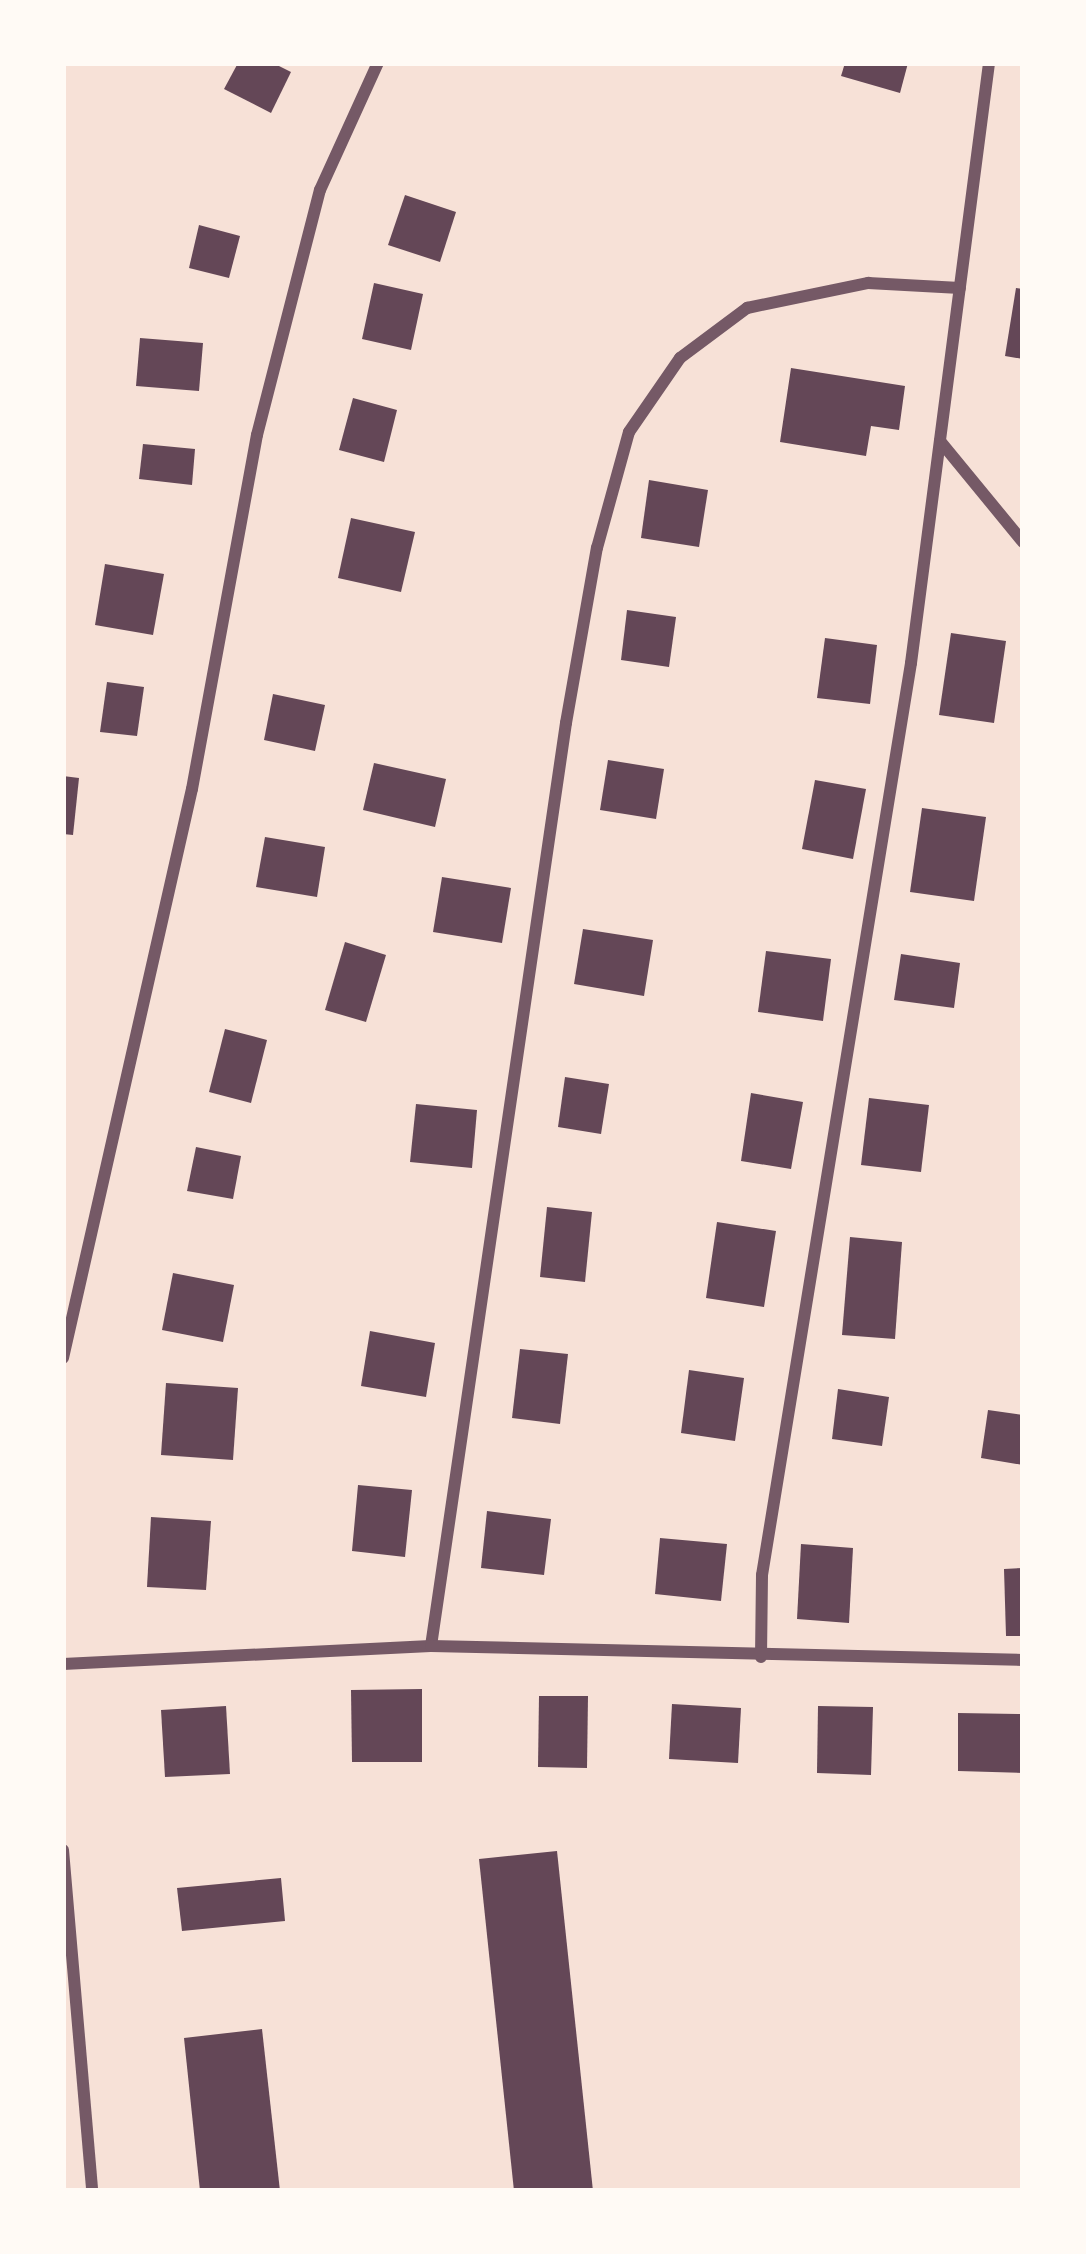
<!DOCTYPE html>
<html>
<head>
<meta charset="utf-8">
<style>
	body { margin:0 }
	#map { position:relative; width:1086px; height:2254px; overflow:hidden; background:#f7e1d7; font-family:Ubuntu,sans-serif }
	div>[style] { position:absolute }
	.building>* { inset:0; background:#644757 }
	.minor>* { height:12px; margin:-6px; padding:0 6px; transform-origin:6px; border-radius:6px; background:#755966 }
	span { translate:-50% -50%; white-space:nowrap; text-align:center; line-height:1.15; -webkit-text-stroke:12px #fffaf5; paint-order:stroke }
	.frame { position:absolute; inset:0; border:66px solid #fffaf5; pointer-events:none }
</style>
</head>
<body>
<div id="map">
	<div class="building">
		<div style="clip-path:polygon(238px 63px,273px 63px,291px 72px,271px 113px,224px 89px)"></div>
		<div style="clip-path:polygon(845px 63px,908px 63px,900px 93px,841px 76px)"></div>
		<div style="clip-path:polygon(405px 195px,456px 212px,440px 262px,388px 245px)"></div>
		<div style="clip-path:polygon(199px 225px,240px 236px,229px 278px,189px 268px)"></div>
		<div style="clip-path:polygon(374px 283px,423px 294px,411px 350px,362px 339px)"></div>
		<div style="clip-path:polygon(1016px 288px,1023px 289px,1023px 359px,1005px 356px)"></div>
		<div style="clip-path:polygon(140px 338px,203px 343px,199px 391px,136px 386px)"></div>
		<div style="clip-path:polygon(791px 368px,905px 386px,899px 430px,871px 426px,866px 456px,780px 442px)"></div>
		<div style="clip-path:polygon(353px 398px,397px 410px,384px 462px,339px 450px)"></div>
		<div style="clip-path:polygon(143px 444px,195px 449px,192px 485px,139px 479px)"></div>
		<div style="clip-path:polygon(649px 480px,708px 490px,699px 547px,641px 538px)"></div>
		<div style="clip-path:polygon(351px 518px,415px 532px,401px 592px,338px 578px)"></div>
		<div style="clip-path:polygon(105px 564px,164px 574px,153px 635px,95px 625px)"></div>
		<div style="clip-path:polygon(627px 610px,676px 617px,669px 667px,621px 660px)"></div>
		<div style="clip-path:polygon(951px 633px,1006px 641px,994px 723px,939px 715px)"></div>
		<div style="clip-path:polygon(825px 638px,877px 645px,870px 704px,817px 698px)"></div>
		<div style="clip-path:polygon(107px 682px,144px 687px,137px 736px,100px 732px)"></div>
		<div style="clip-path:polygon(273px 694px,325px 705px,315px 751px,264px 740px)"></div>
		<div style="clip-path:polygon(608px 760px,664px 769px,656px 819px,600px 810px)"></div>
		<div style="clip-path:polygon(374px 763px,446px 779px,435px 827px,363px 810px)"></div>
		<div style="clip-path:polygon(63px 776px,79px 778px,73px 835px,63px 834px)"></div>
		<div style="clip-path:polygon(815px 780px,866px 789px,853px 859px,802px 849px)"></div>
		<div style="clip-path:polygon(922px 808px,986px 817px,974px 901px,910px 892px)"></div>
		<div style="clip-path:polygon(265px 837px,325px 847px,317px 897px,256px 887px)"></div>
		<div style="clip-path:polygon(442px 877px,511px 888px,502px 943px,433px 932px)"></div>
		<div style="clip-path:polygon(583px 929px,653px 940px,644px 996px,574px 984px)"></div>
		<div style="clip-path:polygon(345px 942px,386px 955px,366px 1022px,325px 1010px)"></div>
		<div style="clip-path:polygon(766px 951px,831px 959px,823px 1021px,758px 1012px)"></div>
		<div style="clip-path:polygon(901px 954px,960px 963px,954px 1008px,894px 1000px)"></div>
		<div style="clip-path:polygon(225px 1029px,267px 1040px,251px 1103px,209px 1092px)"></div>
		<div style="clip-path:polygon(565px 1077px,609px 1084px,601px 1134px,558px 1127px)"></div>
		<div style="clip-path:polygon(751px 1093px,803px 1102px,791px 1169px,741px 1161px)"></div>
		<div style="clip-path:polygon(869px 1098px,929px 1105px,921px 1172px,861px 1165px)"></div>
		<div style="clip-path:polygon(416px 1104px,477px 1110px,472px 1168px,410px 1162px)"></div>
		<div style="clip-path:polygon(196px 1147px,241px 1156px,233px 1199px,187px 1191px)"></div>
		<div style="clip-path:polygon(547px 1207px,592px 1212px,585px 1282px,540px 1277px)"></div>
		<div style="clip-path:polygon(717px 1222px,776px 1231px,764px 1307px,706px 1298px)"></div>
		<div style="clip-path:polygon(850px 1237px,902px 1242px,895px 1339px,842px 1335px)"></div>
		<div style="clip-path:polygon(173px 1273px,234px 1285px,223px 1342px,162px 1330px)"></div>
		<div style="clip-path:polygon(370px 1331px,435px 1343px,426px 1397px,361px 1386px)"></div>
		<div style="clip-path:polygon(520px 1349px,568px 1354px,560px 1424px,512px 1418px)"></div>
		<div style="clip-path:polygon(689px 1370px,744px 1378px,735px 1441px,681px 1433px)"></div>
		<div style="clip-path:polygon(166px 1383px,238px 1388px,233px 1460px,161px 1455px)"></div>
		<div style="clip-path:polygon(838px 1389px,889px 1397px,882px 1446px,832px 1439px)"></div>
		<div style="clip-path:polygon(988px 1410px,1023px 1415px,1023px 1465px,981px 1458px)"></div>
		<div style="clip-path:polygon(358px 1485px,412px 1490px,405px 1557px,352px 1551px)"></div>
		<div style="clip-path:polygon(487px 1511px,551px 1519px,544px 1575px,481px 1568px)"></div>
		<div style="clip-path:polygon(151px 1517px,211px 1521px,206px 1590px,147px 1587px)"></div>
		<div style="clip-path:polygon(660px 1538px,727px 1544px,721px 1601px,655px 1594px)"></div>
		<div style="clip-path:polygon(801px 1544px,853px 1548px,849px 1623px,797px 1619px)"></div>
		<div style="clip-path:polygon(1023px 1568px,1023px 1636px,1006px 1636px,1004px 1569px)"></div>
		<div style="clip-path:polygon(422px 1689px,422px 1762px,352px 1762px,351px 1690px)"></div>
		<div style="clip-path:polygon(539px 1696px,588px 1696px,587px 1768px,538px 1767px)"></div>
		<div style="clip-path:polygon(672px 1704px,741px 1708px,738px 1763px,669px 1759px)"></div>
		<div style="clip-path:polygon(226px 1706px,230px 1774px,165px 1777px,161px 1710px)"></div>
		<div style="clip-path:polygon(818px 1706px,873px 1707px,871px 1775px,817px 1773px)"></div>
		<div style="clip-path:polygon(958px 1713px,1023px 1714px,1023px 1773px,958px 1771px)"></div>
		<div style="clip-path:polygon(557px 1851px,593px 2191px,514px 2191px,479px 1859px)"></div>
		<div style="clip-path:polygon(281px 1878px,285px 1921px,182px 1931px,177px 1888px)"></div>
		<div style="clip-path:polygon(262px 2029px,280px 2191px,200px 2191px,184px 2038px)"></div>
	</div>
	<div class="minor">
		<div style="left:940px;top:441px;width:131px;rotate:50.6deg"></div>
		<div style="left:63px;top:1358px;width:583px;rotate:-77.23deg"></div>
		<div style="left:192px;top:789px;width:360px;rotate:-79.6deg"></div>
		<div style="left:257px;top:435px;width:253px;rotate:-75.6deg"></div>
		<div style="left:320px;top:190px;width:140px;rotate:-65.5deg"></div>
		<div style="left:431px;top:1646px;width:933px;rotate:-81.68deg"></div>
		<div style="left:566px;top:723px;width:178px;rotate:-80deg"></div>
		<div style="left:597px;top:548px;width:120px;rotate:-74.6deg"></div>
		<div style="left:629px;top:432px;width:90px;rotate:-55.4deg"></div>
		<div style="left:680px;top:358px;width:84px;rotate:-36.7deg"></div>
		<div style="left:747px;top:308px;width:124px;rotate:-11.7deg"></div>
		<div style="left:868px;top:283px;width:92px;rotate:3.1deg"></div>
		<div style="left:761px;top:1657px;width:82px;rotate:-89.3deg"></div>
		<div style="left:762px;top:1575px;width:924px;rotate:-80.72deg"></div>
		<div style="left:911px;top:663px;width:605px;rotate:-82.59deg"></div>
		<div style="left:63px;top:1664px;width:368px;rotate:-2.8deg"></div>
		<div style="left:431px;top:1646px;width:592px;rotate:1.35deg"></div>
		<div style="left:63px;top:1850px;width:342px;rotate:85.1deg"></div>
	</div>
	<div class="frame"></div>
</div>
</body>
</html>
